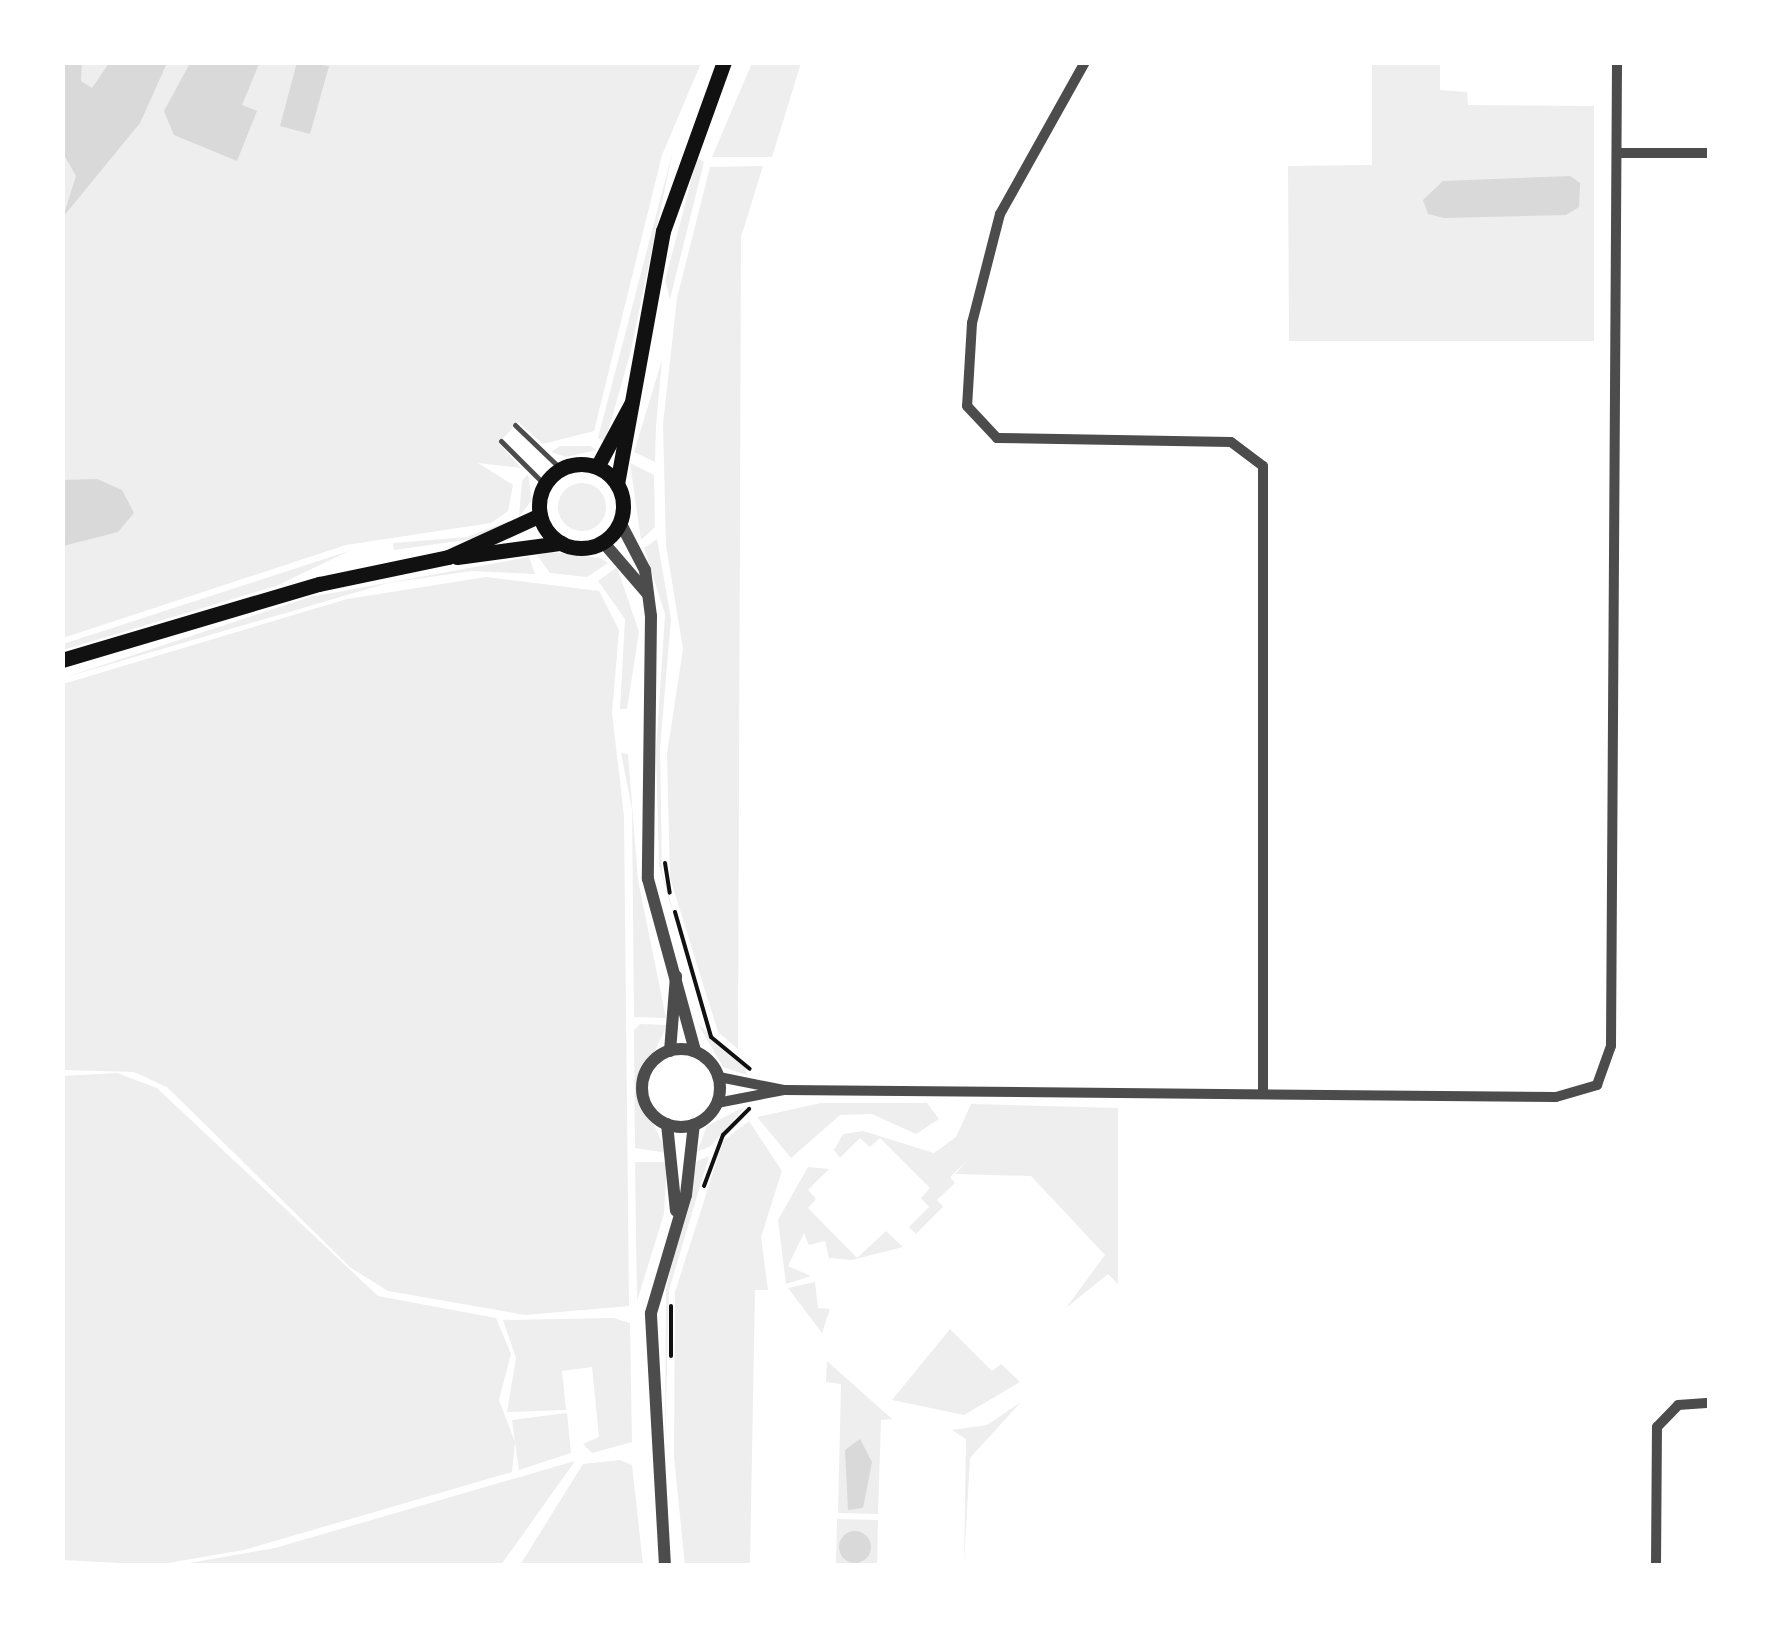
<!DOCTYPE html>
<html>
<head>
<meta charset="utf-8">
<style>
	body { margin:0 }
	#map { position:relative; width:1772px; height:1628px; overflow:hidden; background:#fff; font-family:"Varela Round",sans-serif }
	div>[style] { position:absolute }
	.green>* { inset:0; background:#eee }
	.round { border-radius:50% }
	.water>* { inset:0; background:#d9d9d9 }
	.path>* { height:4px; margin:-2px; padding:0 2px; transform-origin:2px; border-radius:2px; background:#111 }
	.service>* { height:5px; margin:-2.5px; padding:0 2.5px; transform-origin:2.5px; border-radius:2.5px; background:#4c4c4c }
	.minor>* { height:10px; margin:-5px; padding:0 5px; transform-origin:5px; border-radius:5px; background:#4c4c4c }
	.tertiary>* { height:12px; margin:-6px; padding:0 6px; transform-origin:6px; border-radius:6px; background:#4c4c4c }
	.tertiary>.ring { margin:-6px; padding:0; box-sizing:content-box; background:none; border:12px solid #4c4c4c; border-radius:50% }
	.secondary>* { height:15px; margin:-7.5px; padding:0 7.5px; transform-origin:7.5px; border-radius:7.5px; background:#111 }
	.secondary>.ring { margin:-7.5px; padding:0; box-sizing:content-box; background:none; border:15px solid #111; border-radius:50% }
	span { translate:-50% -50%; white-space:nowrap; text-align:center; line-height:1.15; -webkit-text-stroke:10px #fff; paint-order:stroke }
	.frame { position:absolute; inset:0; border:65px solid #fff; pointer-events:none }
</style>
</head>
<body>
<div id="map">
	<div class="green">
		<div style="clip-path:polygon(62px 63px,701px 63px,662px 155px,594px 431px,543px 444px,518px 422px,499px 443px,521px 468px,478px 463px,513px 485px,508px 511px,491px 523px,346px 545px,63px 638px)"></div>
		<div style="clip-path:polygon(752px 63px,801px 63px,772px 157px,712px 157px)"></div>
		<div style="clip-path:polygon(1372px 63px,1440px 63px,1440px 90px,1467px 92px,1468px 105px,1594px 106px,1594px 341px,1289px 341px,1288px 166px,1372px 165px)"></div>
		<div style="clip-path:polygon(673px 150px,630px 354px,605px 442px,598px 438px)"></div>
		<div style="clip-path:polygon(697px 158px,704px 162px,670px 299px,665px 281px)"></div>
		<div style="clip-path:polygon(763px 166px,741px 237px,738px 1049px,718px 1032px,670px 878px,667px 754px,683px 649px,666px 545px,663px 424px,677px 298px,710px 167px)"></div>
		<div style="clip-path:polygon(662px 360px,656px 426px,655px 462px,634px 452px)"></div>
		<div style="clip-path:polygon(560px 446px,590px 446px,597px 450px,566px 457px,551px 452px)"></div>
		<div style="clip-path:polygon(630px 463px,654px 475px,655px 527px,641px 540px)"></div>
		<div style="clip-path:polygon(528px 474px,532px 500px,519px 517px,522px 481px)"></div>
		<div class="round" style="left:558px;top:483px;width:48px;height:48px"></div>
		<div style="clip-path:polygon(511px 520px,493px 536px,394px 550px,393px 543px,467px 537px)"></div>
		<div style="clip-path:polygon(657px 539px,671px 619px,660px 748px,662px 872px,704px 1017px,659px 866px,656px 751px,665px 614px,644px 548px)"></div>
		<div style="clip-path:polygon(349px 551px,276px 586px,63px 650px,63px 644px)"></div>
		<div style="clip-path:polygon(552px 552px,600px 558px,608px 563px,587px 577px,550px 573px,537px 555px)"></div>
		<div style="clip-path:polygon(529px 557px,535px 574px,472px 571px,388px 583px,63px 678px,310px 597px)"></div>
		<div style="clip-path:polygon(617px 567px,639px 632px,627px 709px,620px 709px,625px 619px,598px 581px)"></div>
		<div style="clip-path:polygon(486px 577px,599px 591px,619px 630px,612px 713px,624px 816px,629px 1306px,525px 1315px,388px 1291px,351px 1268px,167px 1087px,134px 1072px,63px 1070px,63px 684px,347px 599px)"></div>
		<div style="clip-path:polygon(621px 753px,628px 754px,638px 880px,666px 1018px,634px 1017px,632px 809px)"></div>
		<div style="clip-path:polygon(640px 1024px,667px 1025px,637px 1089px,667px 1153px,635px 1148px,634px 1030px)"></div>
		<div style="clip-path:polygon(698px 1024px,745px 1065px,747px 1075px,723px 1067px)"></div>
		<div style="clip-path:polygon(117px 1073px,157px 1088px,378px 1296px,496px 1318px,511px 1354px,499px 1400px,515px 1442px,512px 1472px,244px 1550px,156px 1565px,63px 1560px,63px 1076px)"></div>
		<div style="clip-path:polygon(821px 1103px,927px 1103px,939px 1119px,916px 1134px,872px 1114px,840px 1115px,791px 1158px,757px 1117px)"></div>
		<div style="clip-path:polygon(971px 1104px,1118px 1108px,1118px 1284px,1108px 1274px,1066px 1308px,1105px 1255px,1031px 1176px,955px 1174px,970px 1158px,950px 1177px,955px 1183px,937px 1200px,943px 1207px,916px 1234px,909px 1227px,929px 1207px,921px 1198px,930px 1188px,880px 1138px,870px 1147px,860px 1138px,840px 1158px,834px 1150px,843px 1134px,863px 1131px,934px 1153px,956px 1137px)"></div>
		<div style="clip-path:polygon(746px 1106px,711px 1146px,697px 1152px,707px 1126px)"></div>
		<div style="clip-path:polygon(749px 1121px,782px 1171px,761px 1237px,768px 1290px,755px 1290px,750px 1565px,685px 1566px,674px 1457px,675px 1292px,723px 1141px)"></div>
		<div style="clip-path:polygon(709px 1156px,669px 1290px,665px 1448px,666px 1289px,697px 1161px)"></div>
		<div style="clip-path:polygon(635px 1162px,667px 1162px,664px 1214px,637px 1301px)"></div>
		<div style="clip-path:polygon(808px 1167px,829px 1169px,808px 1190px,816px 1199px,808px 1208px,857px 1258px,886px 1231px,903px 1247px,852px 1260px,829px 1258px,825px 1241px,809px 1245px,804px 1233px,788px 1266px,811px 1276px,786px 1284px,778px 1220px)"></div>
		<div style="clip-path:polygon(815px 1282px,818px 1308px,830px 1309px,822px 1333px,788px 1288px)"></div>
		<div style="clip-path:polygon(613px 1318px,630px 1323px,632px 1442px,592px 1453px,583px 1444px,599px 1437px,592px 1367px,562px 1371px,566px 1410px,507px 1412px,516px 1358px,503px 1320px)"></div>
		<div style="clip-path:polygon(950px 1329px,992px 1371px,1001px 1364px,1020px 1382px,964px 1415px,892px 1400px)"></div>
		<div style="clip-path:polygon(827px 1361px,892px 1419px,881px 1420px,878px 1514px,838px 1513px,841px 1384px,826px 1382px)"></div>
		<div style="clip-path:polygon(1021px 1402px,970px 1458px,964px 1565px,966px 1439px,952px 1430px,987px 1425px)"></div>
		<div style="clip-path:polygon(567px 1413px,571px 1453px,519px 1470px,512px 1420px)"></div>
		<div style="clip-path:polygon(620px 1460px,632px 1465px,643px 1565px,520px 1565px,583px 1464px)"></div>
		<div style="clip-path:polygon(575px 1461px,501px 1565px,178px 1565px,275px 1548px)"></div>
		<div style="clip-path:polygon(837px 1519px,878px 1520px,877px 1565px,836px 1566px)"></div>
	</div>
	<div class="water">
		<div style="clip-path:polygon(297px 62px,329px 66px,310px 134px,280px 126px)"></div>
		<div style="clip-path:polygon(62px 63px,82px 63px,81px 81px,92px 88px,109px 63px,167px 63px,140px 123px,63px 217px,76px 176px,63px 153px)"></div>
		<div style="clip-path:polygon(190px 63px,275px 63px,259px 64px,242px 105px,257px 111px,237px 161px,174px 135px,164px 111px)"></div>
		<div style="clip-path:polygon(1570px 176px,1580px 183px,1579px 207px,1566px 215px,1444px 218px,1428px 214px,1423px 200px,1443px 181px)"></div>
		<div style="clip-path:polygon(97px 479px,122px 490px,134px 513px,118px 532px,63px 546px,63px 480px)"></div>
		<div style="clip-path:polygon(860px 1439px,872px 1462px,863px 1508px,848px 1510px,845px 1450px)"></div>
		<div class="round" style="left:839px;top:1531px;width:32px;height:32px"></div>
	</div>
	<div class="path">
		<div style="left:665px;top:863px;width:30px;rotate:81deg"></div>
		<div style="left:675px;top:912px;width:130px;rotate:73.9deg"></div>
		<div style="left:711px;top:1037px;width:50px;rotate:39.4deg"></div>
		<div style="left:704px;top:1186px;width:54px;rotate:-69.6deg"></div>
		<div style="left:723px;top:1135px;width:37px;rotate:-45deg"></div>
		<div style="left:671px;top:1356px;width:50px;rotate:-90deg"></div>
	</div>
	<div class="service">
		<div style="left:515px;top:425px;width:64px;rotate:43.7deg"></div>
		<div style="left:501px;top:441px;width:62px;rotate:45deg"></div>
	</div>
	<div class="minor">
		<div style="left:1085px;top:62px;width:174px;rotate:119.2deg"></div>
		<div style="left:1000px;top:214px;width:113px;rotate:104.4deg"></div>
		<div style="left:972px;top:323px;width:83px;rotate:93.4deg"></div>
		<div style="left:967px;top:406px;width:44px;rotate:46.8deg"></div>
		<div style="left:997px;top:438px;width:234px;rotate:1deg"></div>
		<div style="left:1231px;top:442px;width:40px;rotate:37deg"></div>
		<div style="left:1263px;top:466px;width:627px;rotate:90deg"></div>
		<div style="left:1617px;top:153px;width:93px"></div>
		<div style="left:719px;top:1077px;width:66px;rotate:11.3deg"></div>
		<div style="left:784px;top:1090px;width:772px;rotate:0.52deg"></div>
		<div style="left:1556px;top:1097px;width:43px;rotate:-16.3deg"></div>
		<div style="left:1597px;top:1085px;width:41px;rotate:-70.3deg"></div>
		<div style="left:1611px;top:1046px;width:984px;rotate:-89.65deg"></div>
		<div style="left:717px;top:1103px;width:68px;rotate:-11deg"></div>
		<div style="left:1656px;top:1566px;width:139px;rotate:-89.6deg"></div>
		<div style="left:1657px;top:1427px;width:30px;rotate:-46deg"></div>
		<div style="left:1678px;top:1405px;width:32px;rotate:-4deg"></div>
	</div>
	<div class="tertiary">
		<div style="left:620px;top:522px;width:54px;rotate:62.5deg"></div>
		<div style="left:645px;top:570px;width:46px;rotate:82.6deg"></div>
		<div style="left:651px;top:616px;width:263px;rotate:90.7deg"></div>
		<div style="left:648px;top:879px;width:178px;rotate:74.7deg"></div>
		<div style="left:603px;top:542px;width:67px;rotate:49.2deg"></div>
		<div class="ring" style="left:642px;top:1049px;width:66px;height:66px"></div>
		<div style="left:670px;top:1051px;width:75px;rotate:-85.4deg"></div>
		<div style="left:667px;top:1124px;width:87px;rotate:84.1deg"></div>
		<div style="left:665px;top:1566px;width:253px;rotate:-93.2deg"></div>
		<div style="left:651px;top:1313px;width:123px;rotate:-73.5deg"></div>
		<div style="left:686px;top:1195px;width:71px;rotate:-83.6deg"></div>
	</div>
	<div class="secondary">
		<div class="ring" style="left:539px;top:464px;width:69px;height:69px"></div>
		<div style="left:597px;top:467px;width:72px;rotate:-61.6deg"></div>
		<div style="left:617px;top:484px;width:257px;rotate:-79.7deg"></div>
		<div style="left:663px;top:231px;width:180px;rotate:-70.2deg"></div>
		<div style="left:457px;top:557px;width:105px;rotate:-7.7deg"></div>
		<div style="left:62px;top:660px;width:268px;rotate:-16.5deg"></div>
		<div style="left:319px;top:584px;width:132px;rotate:-11.8deg"></div>
		<div style="left:448px;top:557px;width:101px;rotate:-24.5deg"></div>
	</div>
	<div class="frame"></div>
</div>
</body>
</html>
